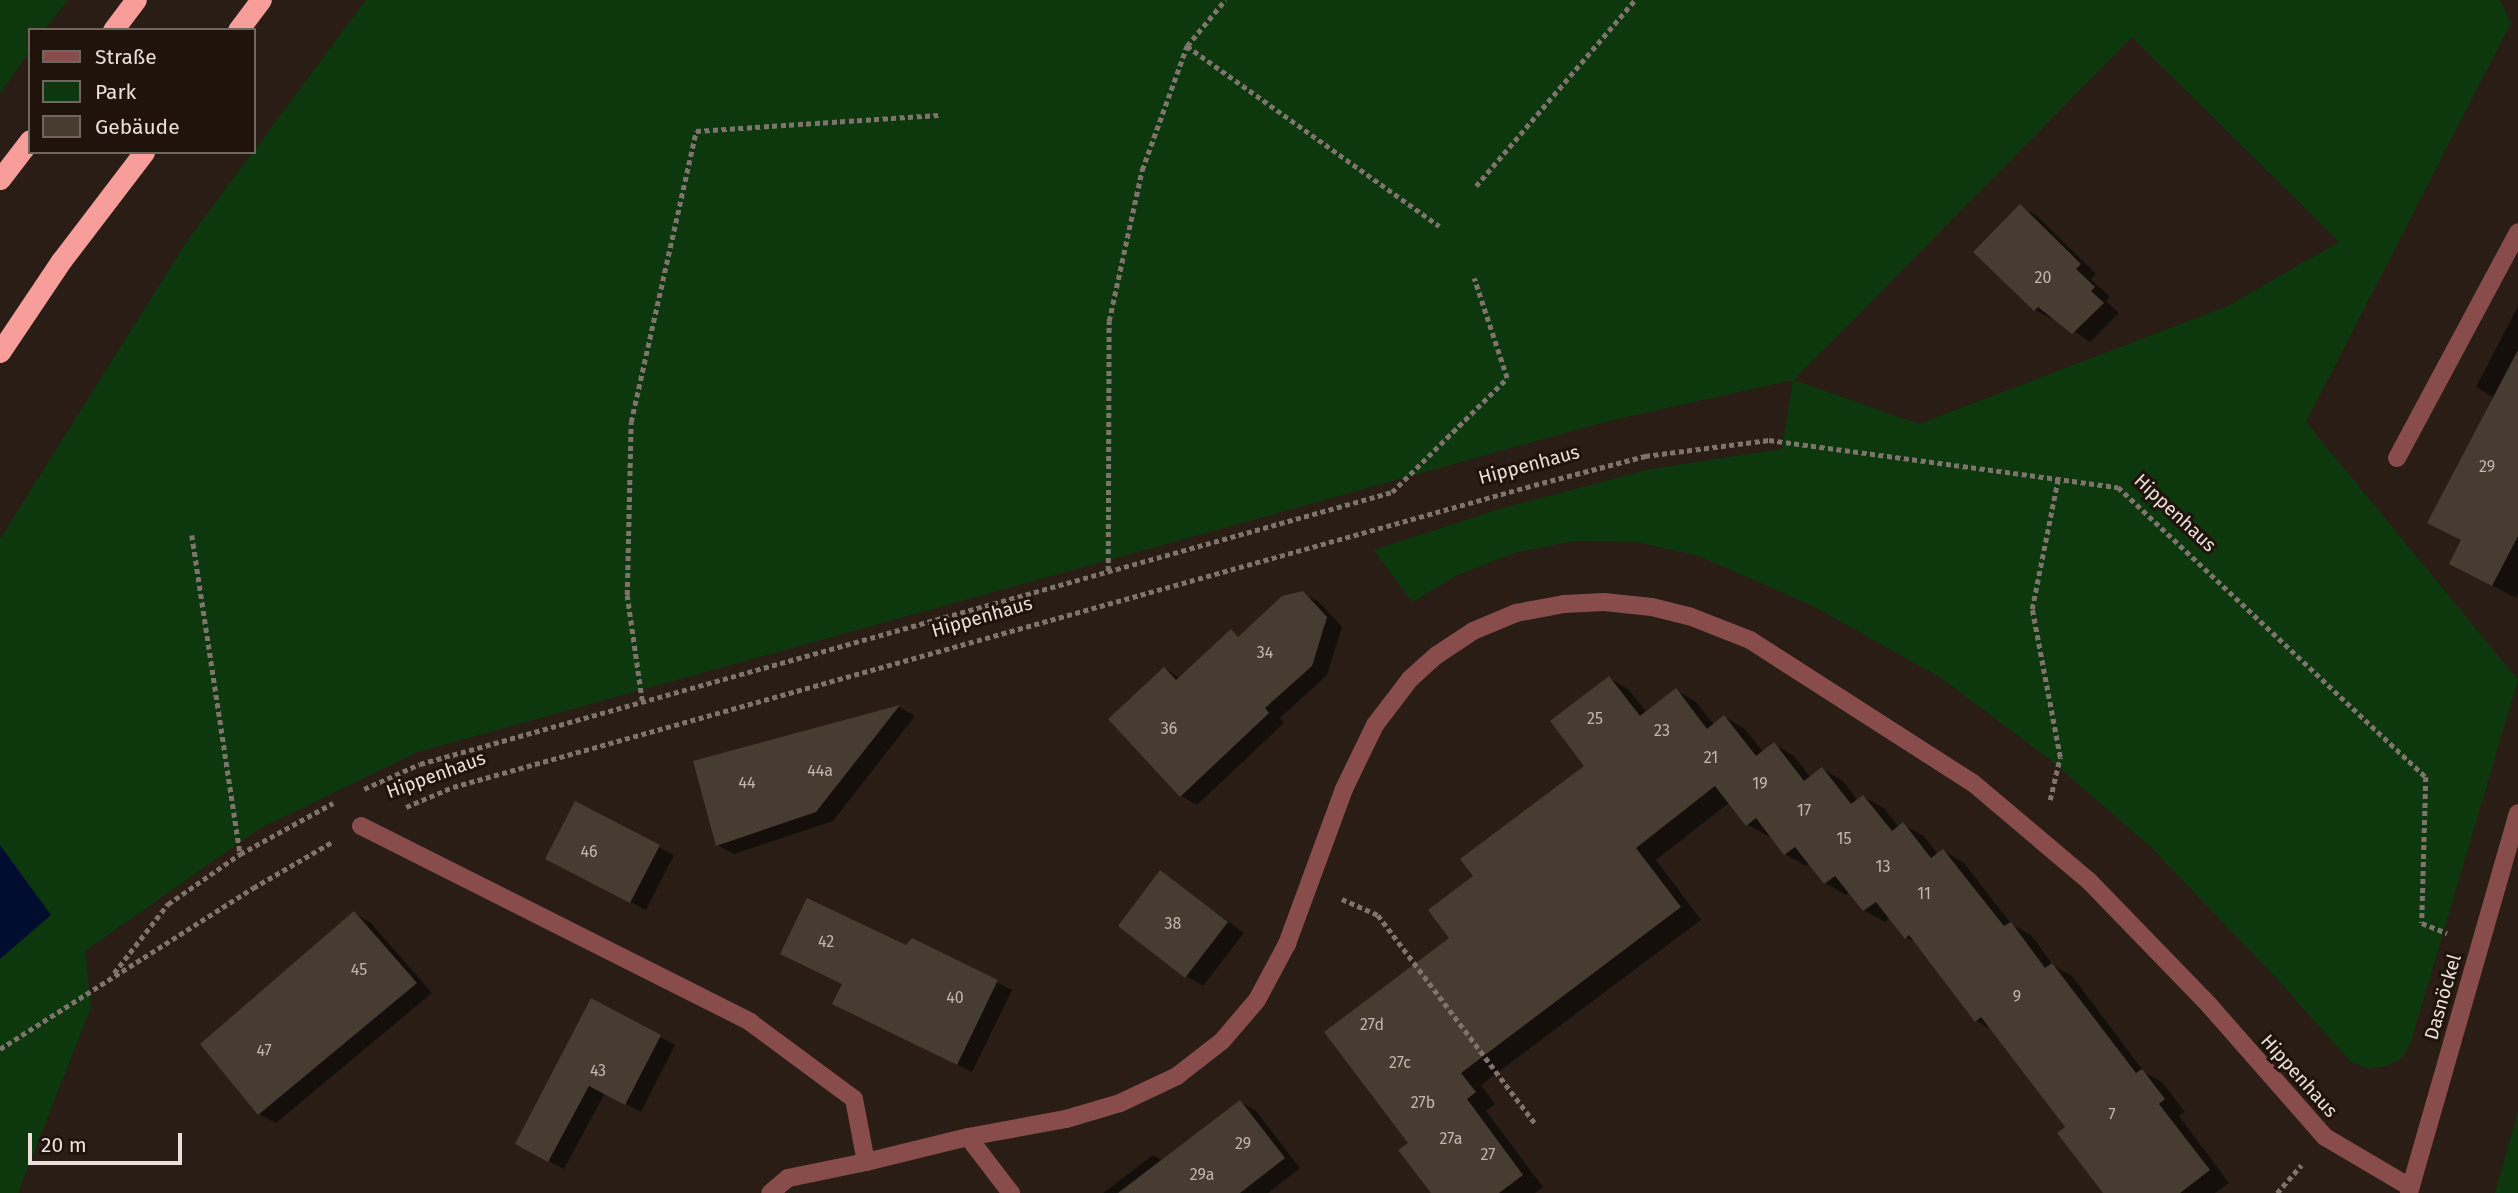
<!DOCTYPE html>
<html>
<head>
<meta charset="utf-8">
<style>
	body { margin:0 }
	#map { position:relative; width:2518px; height:1193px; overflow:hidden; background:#291d15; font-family:"Fira Sans",sans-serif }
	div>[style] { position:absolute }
	.green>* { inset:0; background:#0d380d }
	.water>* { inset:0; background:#000d2f }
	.shadow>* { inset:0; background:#0007 }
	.building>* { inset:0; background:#473c32 }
	.path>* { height:4.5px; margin-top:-2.25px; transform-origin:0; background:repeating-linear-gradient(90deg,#7e746d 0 5px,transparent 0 8.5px) }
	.lane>* { height:18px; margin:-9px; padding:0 9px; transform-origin:9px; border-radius:9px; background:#884c4b }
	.street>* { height:18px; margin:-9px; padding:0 9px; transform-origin:9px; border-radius:9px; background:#884c4b }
	.highway>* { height:21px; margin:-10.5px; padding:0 10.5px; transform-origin:10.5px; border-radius:10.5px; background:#f79e9a }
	span { translate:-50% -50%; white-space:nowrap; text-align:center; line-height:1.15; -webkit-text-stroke:6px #1f130c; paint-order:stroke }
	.number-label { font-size:16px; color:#c0b7b1 }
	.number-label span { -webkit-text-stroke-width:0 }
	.street-label { font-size:19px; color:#e9e0db }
	.legend { position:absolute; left:28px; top:28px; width:228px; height:126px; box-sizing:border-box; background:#1f130c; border:2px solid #70655f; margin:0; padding:9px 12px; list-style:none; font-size:21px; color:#e9e0db }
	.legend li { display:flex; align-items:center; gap:14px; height:35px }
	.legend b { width:35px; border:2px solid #70655f }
	.scale { position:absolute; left:28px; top:1133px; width:154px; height:32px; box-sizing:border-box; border:4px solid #e9e0db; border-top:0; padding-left:9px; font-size:21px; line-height:24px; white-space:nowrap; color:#e9e0db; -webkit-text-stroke:5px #1f130c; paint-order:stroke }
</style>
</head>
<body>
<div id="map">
	<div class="green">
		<div style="clip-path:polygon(0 0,68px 0,44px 30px,30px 30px,30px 50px,0 94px)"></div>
		<div style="clip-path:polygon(evenodd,366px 0,2500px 0,2511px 23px,2306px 422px,2518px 680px,2410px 1045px,2400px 1060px,2386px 1066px,2370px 1069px,2351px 1062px,2277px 979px,2151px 847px,2048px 758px,1941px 678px,1815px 607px,1699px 556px,1636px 542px,1575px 541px,1514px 553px,1458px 575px,1412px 602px,1374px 550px,1503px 508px,1651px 469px,1782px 449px,1793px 380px,1609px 421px,418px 752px,259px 829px,85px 951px,91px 1007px,18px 1193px,0 1193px,0 539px,189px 238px,366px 0,2132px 37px,2339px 242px,2228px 306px,1919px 424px,1794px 380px,2132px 37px)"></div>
		<div style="clip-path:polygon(2518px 1111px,2518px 1193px,2495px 1193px)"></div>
	</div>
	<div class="water">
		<div style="clip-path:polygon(0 845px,51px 915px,0 959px)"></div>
	</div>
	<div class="shadow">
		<div style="clip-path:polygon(2021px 207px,2037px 216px,2096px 274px,2091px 279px,2110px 297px,2106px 301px,2119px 313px,2090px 342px,2054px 317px,2052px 319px,2035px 310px,1976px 252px)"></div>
		<div style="clip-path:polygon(2518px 306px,2518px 594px,2516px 598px,2475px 577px,2463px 541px,2495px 398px,2476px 387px)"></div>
		<div style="clip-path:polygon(1302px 593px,1319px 602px,1342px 627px,1327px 675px,1280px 718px,1284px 723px,1197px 805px,1181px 796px,1111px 719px,1165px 669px,1181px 679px,1231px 632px,1240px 637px)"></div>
		<div style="clip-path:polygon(1609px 678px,1629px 690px,1647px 713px,1676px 690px,1696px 702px,1714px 725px,1725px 717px,1745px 729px,1763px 752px,1774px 744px,1794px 756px,1811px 778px,1823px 769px,1843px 781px,1858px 801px,1864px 797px,1884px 808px,1899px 828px,1903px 825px,1924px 836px,1938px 855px,1944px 851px,1964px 863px,2012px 925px,2031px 935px,2054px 966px,2072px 976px,2145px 1073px,2162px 1082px,2185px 1112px,2179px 1116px,2229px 1183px,2215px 1193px,2114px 1193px,1994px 1031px,1977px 1021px,1918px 944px,1906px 937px,1890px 917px,1885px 922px,1864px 910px,1850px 891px,1846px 895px,1825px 883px,1810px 863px,1806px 866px,1785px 854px,1771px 834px,1768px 836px,1748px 825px,1730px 802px,1656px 860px,1701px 920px,1481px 1085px,1495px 1104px,1486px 1111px,1543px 1187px,1535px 1193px,1433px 1193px,1410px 1143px,1452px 938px,1476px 876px,1587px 766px)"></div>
		<div style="clip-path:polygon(899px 707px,915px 716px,833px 821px,734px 854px,717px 845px,695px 762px)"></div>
		<div style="clip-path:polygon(576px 804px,674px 855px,646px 910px,562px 867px)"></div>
		<div style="clip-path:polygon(1160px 872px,1244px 933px,1203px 986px,1186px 976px)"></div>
		<div style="clip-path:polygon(354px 913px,371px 923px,432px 993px,276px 1123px,259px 1114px)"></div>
		<div style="clip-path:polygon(912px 940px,1012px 990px,972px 1072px,849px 1012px)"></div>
		<div style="clip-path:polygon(592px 1001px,675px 1045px,641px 1112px,605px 1093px,564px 1169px,532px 1152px)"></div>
		<div style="clip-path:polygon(1240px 1102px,1256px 1111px,1300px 1168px,1268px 1193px,1103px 1193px,1153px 1155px,1163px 1161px)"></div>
	</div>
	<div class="building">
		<div style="clip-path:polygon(2020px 204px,2081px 264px,2076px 269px,2095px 287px,2091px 291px,2104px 303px,2072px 334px,2038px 307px,2034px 311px,1973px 252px)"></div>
		<div style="clip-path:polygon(2518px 350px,2518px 536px,2492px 586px,2449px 564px,2461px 540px,2427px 523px)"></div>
		<div style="clip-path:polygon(1303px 591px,1327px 617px,1312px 666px,1265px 708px,1269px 713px,1180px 797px,1108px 719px,1164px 667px,1176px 680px,1231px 629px,1238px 637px,1282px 596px)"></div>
		<div style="clip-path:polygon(1609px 676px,1640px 716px,1676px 688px,1707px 729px,1724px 715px,1756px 756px,1774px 742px,1804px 781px,1822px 767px,1851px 804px,1863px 795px,1892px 831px,1903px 822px,1931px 858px,1943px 849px,2004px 926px,2011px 922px,2045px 968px,2052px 963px,2136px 1073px,2142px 1069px,2165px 1099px,2159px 1104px,2210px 1170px,2180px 1193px,2103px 1193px,2057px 1133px,2065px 1127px,1981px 1017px,1975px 1022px,1909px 935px,1905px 939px,1876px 902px,1863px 911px,1835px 876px,1824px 884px,1795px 847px,1784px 855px,1756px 818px,1746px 826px,1715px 786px,1636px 848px,1681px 907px,1461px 1073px,1476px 1092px,1467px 1099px,1523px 1175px,1499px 1193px,1431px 1193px,1398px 1150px,1408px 1143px,1324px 1032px,1449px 938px,1428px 910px,1473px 876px,1460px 859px,1584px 766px,1550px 721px)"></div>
		<div style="clip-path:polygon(900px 705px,816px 812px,716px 846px,693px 761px)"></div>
		<div style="clip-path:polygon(575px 801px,660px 845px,630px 903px,545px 859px)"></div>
		<div style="clip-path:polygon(1160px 870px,1228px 922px,1185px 978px,1118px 926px)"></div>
		<div style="clip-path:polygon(807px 898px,906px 945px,912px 938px,998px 980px,957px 1065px,832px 1004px,842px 984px,780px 954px)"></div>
		<div style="clip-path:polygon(354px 911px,417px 983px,258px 1115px,200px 1044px)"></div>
		<div style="clip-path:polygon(591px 998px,661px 1035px,625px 1105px,589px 1086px,548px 1162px,515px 1144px)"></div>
		<div style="clip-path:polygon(1240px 1100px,1285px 1158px,1240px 1193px,1118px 1193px)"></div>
	</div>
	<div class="path">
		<div style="left:1187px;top:46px;width:310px;rotate:35.5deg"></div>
		<div style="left:1476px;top:186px;width:245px;rotate:-49.5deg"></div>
		<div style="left:192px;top:535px;width:323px;rotate:81.4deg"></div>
		<div style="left:1108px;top:571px;width:250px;rotate:-89.8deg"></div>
		<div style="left:1109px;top:321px;width:155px;rotate:-77.7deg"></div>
		<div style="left:1142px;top:170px;width:132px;rotate:-70.1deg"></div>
		<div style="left:1187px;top:46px;width:60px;rotate:-50.4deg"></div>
		<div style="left:642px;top:701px;width:107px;rotate:-98.1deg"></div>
		<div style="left:627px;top:595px;width:173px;rotate:-88.7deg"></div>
		<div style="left:631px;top:422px;width:298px;rotate:-77.4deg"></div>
		<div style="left:696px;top:131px;width:243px;rotate:-3.8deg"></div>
		<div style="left:364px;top:789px;width:61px;rotate:-24.1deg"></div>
		<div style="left:420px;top:764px;width:1009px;rotate:-15.63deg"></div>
		<div style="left:1392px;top:492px;width:162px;rotate:-44.7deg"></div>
		<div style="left:1507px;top:378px;width:105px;rotate:-108.3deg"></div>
		<div style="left:2050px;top:800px;width:44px;rotate:-76.9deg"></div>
		<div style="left:2060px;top:757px;width:151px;rotate:-100.7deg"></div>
		<div style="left:2032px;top:609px;width:133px;rotate:-78.7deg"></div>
		<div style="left:406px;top:807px;width:51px;rotate:-23.1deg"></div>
		<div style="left:453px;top:787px;width:1122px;rotate:-15.61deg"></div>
		<div style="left:1534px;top:485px;width:115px;rotate:-14.6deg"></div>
		<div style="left:1645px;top:456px;width:125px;rotate:-7.4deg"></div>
		<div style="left:1769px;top:440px;width:352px;rotate:7.7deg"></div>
		<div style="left:2118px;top:487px;width:423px;rotate:43.3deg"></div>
		<div style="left:2426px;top:777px;width:146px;rotate:91.6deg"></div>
		<div style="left:2422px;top:923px;width:27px;rotate:22deg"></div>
		<div style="left:1342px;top:899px;width:39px;rotate:24deg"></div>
		<div style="left:1378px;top:915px;width:261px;rotate:53deg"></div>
		<div style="left:114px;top:973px;width:88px;rotate:-52deg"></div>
		<div style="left:168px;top:904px;width:88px;rotate:-34.8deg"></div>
		<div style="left:240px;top:854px;width:106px;rotate:-28.7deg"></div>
		<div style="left:0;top:1049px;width:300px;rotate:-32.5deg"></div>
		<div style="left:253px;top:888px;width:91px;rotate:-30.2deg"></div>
		<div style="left:2277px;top:1193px;width:37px;rotate:-49deg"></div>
	</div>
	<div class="lane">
		<div style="left:2397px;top:458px;width:256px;rotate:-61.8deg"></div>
		<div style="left:361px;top:826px;width:436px;rotate:26.7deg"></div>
		<div style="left:750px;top:1022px;width:129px;rotate:36.5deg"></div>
		<div style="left:854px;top:1099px;width:64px;rotate:79.2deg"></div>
		<div style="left:866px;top:1162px;width:80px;rotate:168.4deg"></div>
		<div style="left:788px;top:1178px;width:23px;rotate:140deg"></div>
		<div style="left:968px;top:1137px;width:71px;rotate:52.5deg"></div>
	</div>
	<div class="street">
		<div style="left:866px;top:1162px;width:105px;rotate:-13.8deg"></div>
		<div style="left:968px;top:1137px;width:100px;rotate:-10.4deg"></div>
		<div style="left:1066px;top:1119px;width:56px;rotate:-16.5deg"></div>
		<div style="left:1120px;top:1103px;width:63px;rotate:-25.3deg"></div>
		<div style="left:1177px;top:1076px;width:57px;rotate:-37.9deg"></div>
		<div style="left:1222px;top:1041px;width:54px;rotate:-49.5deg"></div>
		<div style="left:1257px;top:1000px;width:64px;rotate:-61.8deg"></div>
		<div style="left:1287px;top:944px;width:165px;rotate:-69.8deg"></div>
		<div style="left:1344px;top:789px;width:71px;rotate:-64.2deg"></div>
		<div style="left:1375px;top:725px;width:58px;rotate:-52.7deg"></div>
		<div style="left:1410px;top:679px;width:36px;rotate:-42deg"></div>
		<div style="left:1437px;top:655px;width:43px;rotate:-33.7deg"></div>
		<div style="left:1473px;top:631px;width:47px;rotate:-22.7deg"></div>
		<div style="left:1516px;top:613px;width:49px;rotate:-10.6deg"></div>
		<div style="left:1564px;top:604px;width:40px;rotate:-2.9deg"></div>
		<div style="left:1604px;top:602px;width:48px;rotate:5.9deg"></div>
		<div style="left:1652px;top:607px;width:38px;rotate:14deg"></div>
		<div style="left:1689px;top:616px;width:66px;rotate:21.5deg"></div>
		<div style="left:1750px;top:640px;width:265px;rotate:32.7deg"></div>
		<div style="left:1973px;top:783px;width:152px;rotate:40.2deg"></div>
		<div style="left:2089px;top:881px;width:173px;rotate:45.9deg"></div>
		<div style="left:2209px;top:1005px;width:176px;rotate:48.7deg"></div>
		<div style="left:2325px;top:1137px;width:99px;rotate:30.5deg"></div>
		<div style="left:2409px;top:1193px;width:395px;rotate:-74deg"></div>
	</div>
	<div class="highway">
		<div style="left:113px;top:30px;width:38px;rotate:-53deg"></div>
		<div style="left:238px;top:30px;width:38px;rotate:-53deg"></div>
		<div style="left:0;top:179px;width:49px;rotate:-52.4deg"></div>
		<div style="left:0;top:352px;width:110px;rotate:-56.2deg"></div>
		<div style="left:61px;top:261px;width:137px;rotate:-52.7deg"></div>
	</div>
	<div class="number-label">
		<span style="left:2043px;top:278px">20</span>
		<span style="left:2487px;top:467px">29</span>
		<span style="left:1265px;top:653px">34</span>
		<span style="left:1595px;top:719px">25</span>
		<span style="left:1169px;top:729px">36</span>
		<span style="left:1662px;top:731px">23</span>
		<span style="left:1711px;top:758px">21</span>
		<span style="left:820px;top:771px">44a</span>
		<span style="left:747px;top:783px">44</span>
		<span style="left:1760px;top:784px">19</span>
		<span style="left:1804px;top:811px">17</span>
		<span style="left:1844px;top:839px">15</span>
		<span style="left:589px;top:852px">46</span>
		<span style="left:1883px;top:867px">13</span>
		<span style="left:1924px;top:894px">11</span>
		<span style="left:1173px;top:924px">38</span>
		<span style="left:826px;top:942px">42</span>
		<span style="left:359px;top:970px">45</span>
		<span style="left:2017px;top:997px">9</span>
		<span style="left:955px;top:998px">40</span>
		<span style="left:1372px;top:1025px">27d</span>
		<span style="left:264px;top:1051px">47</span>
		<span style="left:1400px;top:1063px">27c</span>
		<span style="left:598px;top:1071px">43</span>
		<span style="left:1423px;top:1103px">27b</span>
		<span style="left:2112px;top:1115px">7</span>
		<span style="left:1451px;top:1139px">27a</span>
		<span style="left:1243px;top:1144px">29</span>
		<span style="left:1488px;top:1155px">27</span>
		<span style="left:1202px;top:1175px">29a</span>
	</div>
	<div class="street-label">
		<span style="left:1529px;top:465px;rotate:-15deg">Hippenhaus</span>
		<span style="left:2175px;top:513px;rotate:43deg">Hippenhaus</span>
		<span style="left:982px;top:617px;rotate:-16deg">Hippenhaus</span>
		<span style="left:436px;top:775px;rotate:-20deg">Hippenhaus</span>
		<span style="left:2443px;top:997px;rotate:-74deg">Dasnöckel</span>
		<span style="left:2299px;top:1076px;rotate:48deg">Hippenhaus</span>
	</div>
	<ul class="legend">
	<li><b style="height:9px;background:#884c4b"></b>Straße</li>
	<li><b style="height:19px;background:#0d380d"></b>Park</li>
	<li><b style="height:19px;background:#473c32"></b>Gebäude</li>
	</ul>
	<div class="scale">20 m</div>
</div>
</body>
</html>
